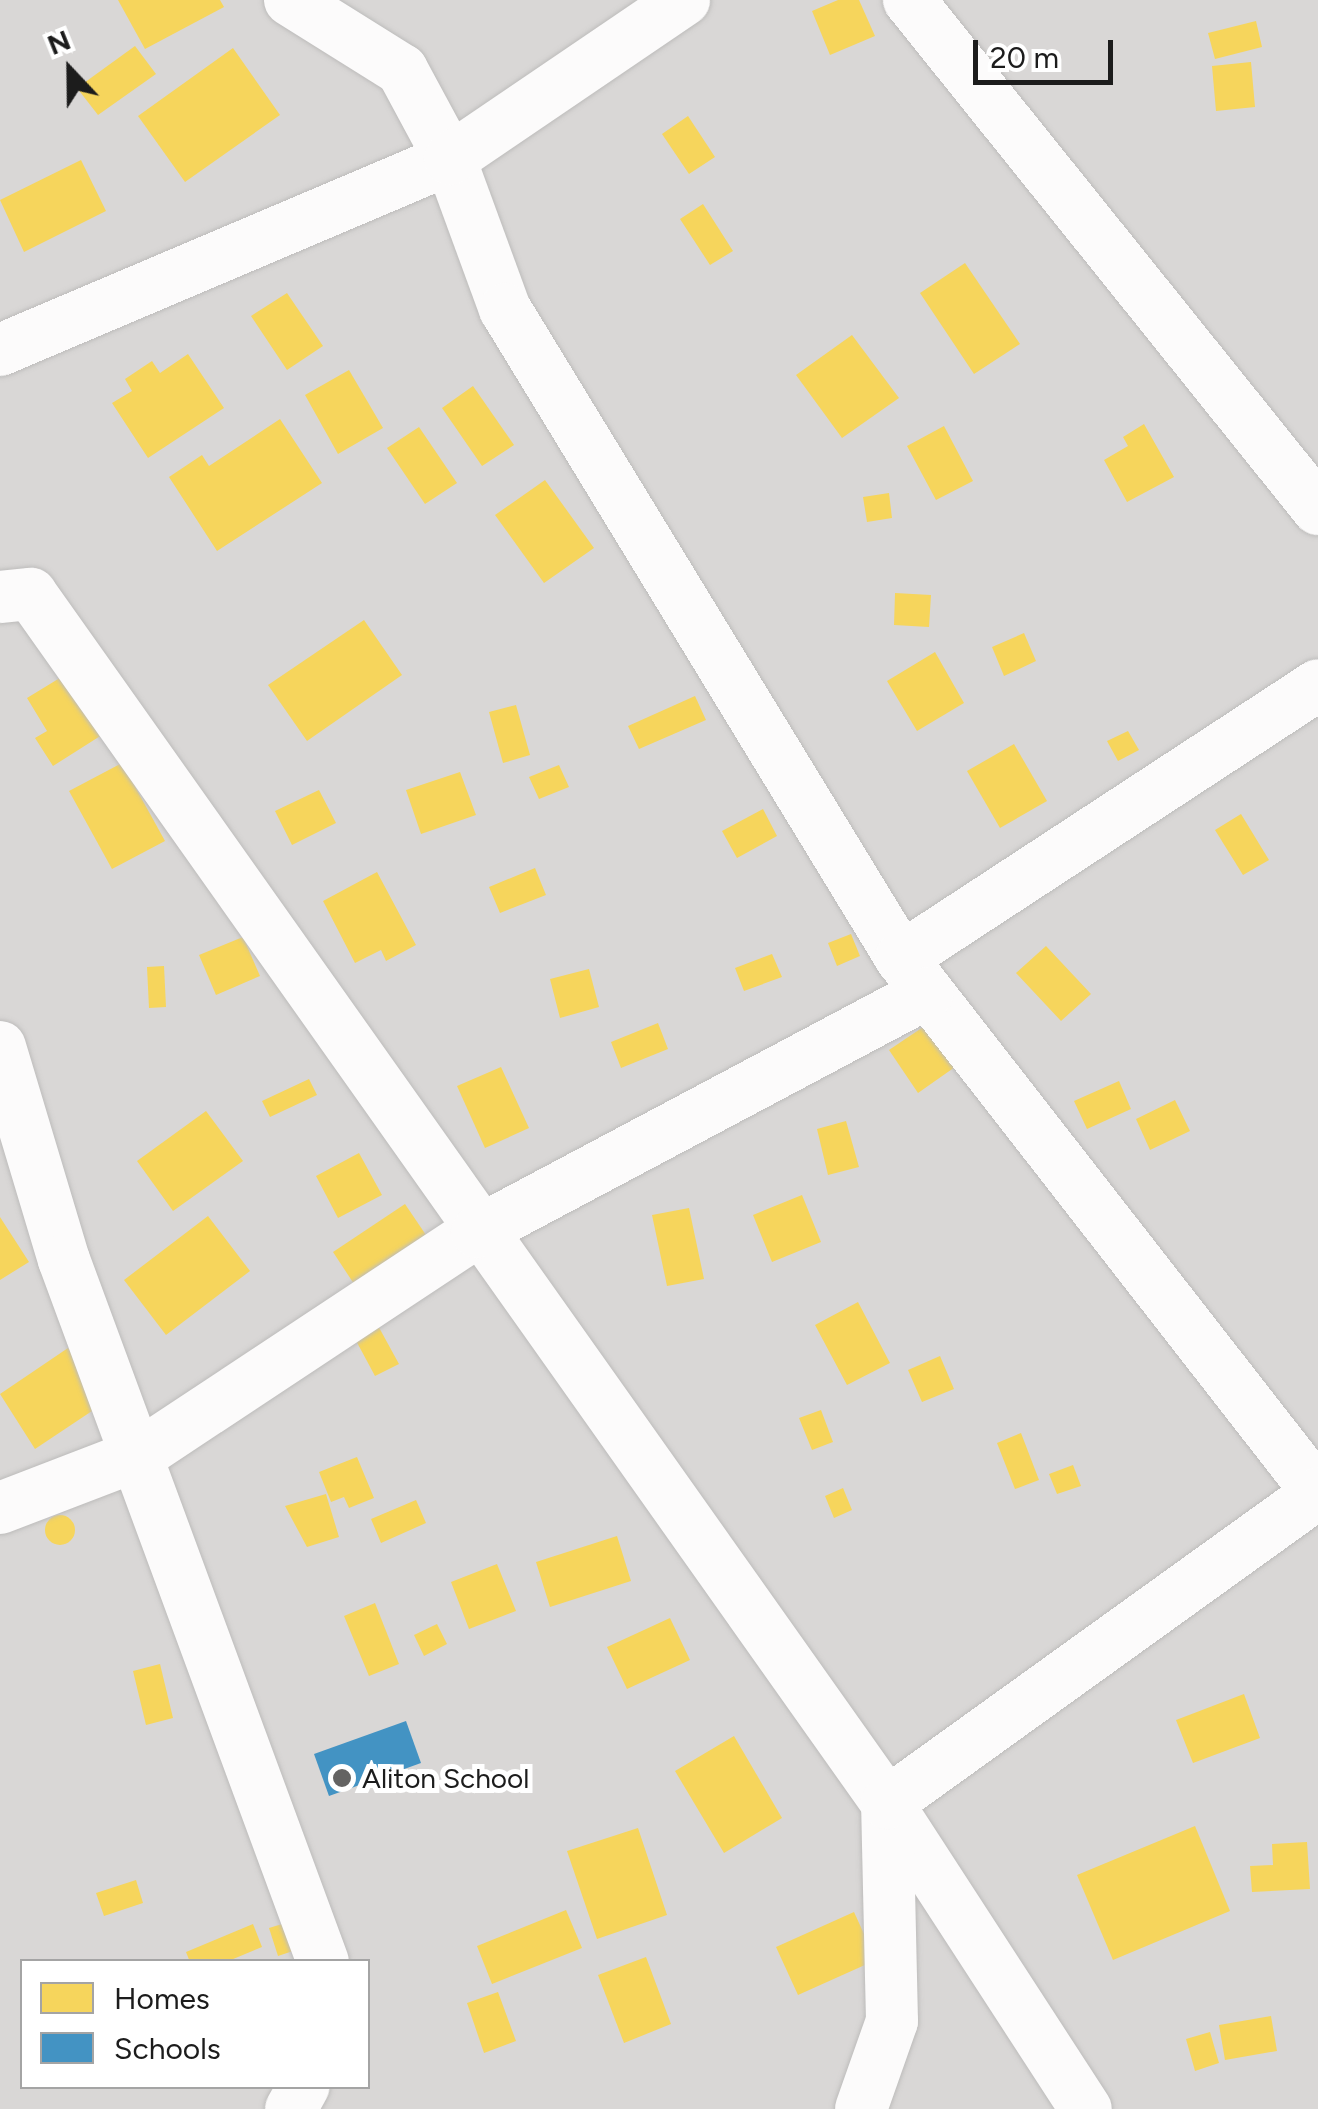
<!DOCTYPE html>
<html>
<head>
<meta charset="utf-8">
<style>
	body { margin:0 }
	#map { position:relative; width:1318px; height:2109px; overflow:hidden; background:#eae7e5; font-family:Figtree,sans-serif }
	div>[style] { position:absolute }
	.residential>* { inset:0; background:#d9d7d6 }
	.homes>* { inset:0; background:#f6d55c }
	.round { border-radius:50% }
	.schools>* { inset:0; background:#4393c3 }
	.roads { filter:drop-shadow(0 0 2px #bdbcbb) drop-shadow(0 0 2px #bdbcbb) }
	.minor>* { height:52px; margin:-26px; padding:0 26px; transform-origin:26px; border-radius:26px; background:#fcfbfb }
	.dots>* { width:28px; height:28px; translate:-50% -50%; box-sizing:border-box; border:5px solid #fff; border-radius:50% }
	span { translate:-50% -50%; white-space:nowrap; text-align:center; line-height:1.15; -webkit-text-stroke:10px #fff; paint-order:stroke }
	.poi-label { font-size:28px; color:#1c1c1c }
	.left { translate:0 -50%; text-align:left }
	.legend { position:absolute; left:20px; top:1959px; width:350px; height:130px; box-sizing:border-box; background:#fff; border:2px solid #a4a4a4; margin:0; padding:12px 18px; list-style:none; font-size:30px; color:#1c1c1c }
	.legend li { display:flex; align-items:center; gap:20px; height:50px }
	.legend b { width:50px; border:2px solid #a4a4a4 }
	.north { position:absolute; left:20px; top:20px; width:100px; height:100px; -webkit-text-stroke:8px #fff; paint-order:stroke; rotate:338deg; font-size:28px; font-weight:700; line-height:40px; text-align:center; color:#1c1c1c }
	.north::after { content:''; display:block; margin:auto; width:35px; height:45px; background:#1c1c1c; clip-path:polygon(50% 0,100% 100%,50% 72%,0 100%) }
	.scale { position:absolute; left:973px; top:40px; width:140px; height:45px; box-sizing:border-box; border:5px solid #1c1c1c; border-top:0; padding-left:12px; font-size:30px; line-height:35px; white-space:nowrap; color:#1c1c1c; -webkit-text-stroke:8px #fff; paint-order:stroke }
</style>
</head>
<body>
<div id="map">
	<div class="residential">
		<div style="clip-path:polygon(evenodd,0 0,1318px 0,1318px 2109px,0 2109px,0 0,22px 1962px,368px 1962px,368px 2086px,22px 2086px,22px 1962px)"></div>
	</div>
	<div class="homes">
		<div style="clip-path:polygon(118px 0,220px 0,224px 7px,145px 49px)"></div>
		<div style="clip-path:polygon(838px 0,859px 0,875px 36px,830px 55px,812px 11px)"></div>
		<div style="clip-path:polygon(1256px 21px,1262px 47px,1215px 59px,1208px 33px)"></div>
		<div style="clip-path:polygon(135px 46px,156px 74px,98px 115px,77px 88px)"></div>
		<div style="clip-path:polygon(233px 48px,280px 115px,185px 182px,138px 116px)"></div>
		<div style="clip-path:polygon(1251px 62px,1255px 107px,1216px 111px,1212px 66px)"></div>
		<div style="clip-path:polygon(688px 116px,715px 157px,689px 174px,662px 134px)"></div>
		<div style="clip-path:polygon(81px 160px,106px 211px,24px 252px,0 200px)"></div>
		<div style="clip-path:polygon(703px 204px,733px 251px,710px 265px,680px 219px)"></div>
		<div style="clip-path:polygon(965px 263px,1020px 344px,974px 374px,920px 293px)"></div>
		<div style="clip-path:polygon(287px 293px,323px 346px,287px 370px,251px 316px)"></div>
		<div style="clip-path:polygon(852px 335px,899px 398px,842px 438px,796px 375px)"></div>
		<div style="clip-path:polygon(188px 354px,224px 408px,148px 458px,112px 403px,132px 391px,125px 379px,152px 361px,160px 373px)"></div>
		<div style="clip-path:polygon(349px 370px,383px 428px,338px 454px,305px 395px)"></div>
		<div style="clip-path:polygon(473px 386px,514px 445px,482px 466px,442px 408px)"></div>
		<div style="clip-path:polygon(280px 419px,322px 483px,217px 551px,169px 477px,202px 455px,209px 466px)"></div>
		<div style="clip-path:polygon(1144px 424px,1174px 477px,1127px 502px,1104px 460px,1128px 446px,1123px 437px)"></div>
		<div style="clip-path:polygon(944px 426px,973px 481px,936px 500px,907px 446px)"></div>
		<div style="clip-path:polygon(419px 427px,457px 483px,425px 504px,387px 448px)"></div>
		<div style="clip-path:polygon(545px 480px,594px 548px,544px 583px,495px 515px)"></div>
		<div style="clip-path:polygon(889px 493px,892px 518px,867px 522px,863px 497px)"></div>
		<div style="clip-path:polygon(895px 593px,931px 595px,929px 627px,894px 625px)"></div>
		<div style="clip-path:polygon(364px 620px,402px 675px,307px 741px,268px 685px)"></div>
		<div style="clip-path:polygon(1024px 633px,1036px 661px,1004px 676px,992px 647px)"></div>
		<div style="clip-path:polygon(935px 652px,964px 703px,917px 731px,887px 681px)"></div>
		<div style="clip-path:polygon(68px 673px,105px 733px,53px 766px,35px 738px,47px 731px,27px 698px)"></div>
		<div style="clip-path:polygon(695px 696px,706px 720px,639px 749px,628px 726px)"></div>
		<div style="clip-path:polygon(516px 705px,530px 755px,503px 763px,489px 712px)"></div>
		<div style="clip-path:polygon(1128px 731px,1139px 750px,1118px 761px,1107px 741px)"></div>
		<div style="clip-path:polygon(1014px 744px,1047px 801px,1000px 828px,967px 771px)"></div>
		<div style="clip-path:polygon(122px 763px,165px 841px,112px 869px,69px 791px)"></div>
		<div style="clip-path:polygon(559px 765px,569px 787px,539px 799px,529px 777px)"></div>
		<div style="clip-path:polygon(460px 772px,476px 815px,421px 834px,406px 790px)"></div>
		<div style="clip-path:polygon(319px 790px,336px 823px,292px 845px,275px 811px)"></div>
		<div style="clip-path:polygon(763px 809px,777px 836px,737px 858px,722px 831px)"></div>
		<div style="clip-path:polygon(1241px 814px,1269px 860px,1243px 875px,1215px 830px)"></div>
		<div style="clip-path:polygon(535px 868px,546px 895px,500px 913px,489px 887px)"></div>
		<div style="clip-path:polygon(377px 872px,416px 945px,386px 961px,381px 950px,355px 963px,323px 901px)"></div>
		<div style="clip-path:polygon(851px 934px,860px 956px,837px 966px,828px 943px)"></div>
		<div style="clip-path:polygon(243px 937px,260px 976px,216px 995px,199px 955px)"></div>
		<div style="clip-path:polygon(1046px 946px,1091px 994px,1061px 1021px,1016px 973px)"></div>
		<div style="clip-path:polygon(772px 954px,782px 977px,744px 991px,735px 968px)"></div>
		<div style="clip-path:polygon(164px 966px,166px 1007px,149px 1008px,147px 967px)"></div>
		<div style="clip-path:polygon(589px 969px,599px 1007px,560px 1018px,550px 979px)"></div>
		<div style="clip-path:polygon(658px 1023px,668px 1049px,621px 1068px,611px 1042px)"></div>
		<div style="clip-path:polygon(926px 1025px,955px 1067px,918px 1093px,889px 1050px)"></div>
		<div style="clip-path:polygon(501px 1067px,529px 1128px,485px 1148px,457px 1086px)"></div>
		<div style="clip-path:polygon(309px 1079px,317px 1095px,270px 1117px,262px 1101px)"></div>
		<div style="clip-path:polygon(1119px 1081px,1131px 1109px,1087px 1129px,1074px 1101px)"></div>
		<div style="clip-path:polygon(1175px 1100px,1190px 1131px,1150px 1150px,1136px 1119px)"></div>
		<div style="clip-path:polygon(206px 1111px,243px 1161px,173px 1211px,137px 1161px)"></div>
		<div style="clip-path:polygon(846px 1121px,859px 1167px,828px 1175px,817px 1129px)"></div>
		<div style="clip-path:polygon(359px 1153px,382px 1195px,338px 1218px,316px 1176px)"></div>
		<div style="clip-path:polygon(802px 1195px,821px 1242px,772px 1262px,753px 1215px)"></div>
		<div style="clip-path:polygon(405px 1204px,428px 1238px,356px 1287px,333px 1252px)"></div>
		<div style="clip-path:polygon(689px 1208px,704px 1279px,667px 1286px,652px 1215px)"></div>
		<div style="clip-path:polygon(208px 1216px,250px 1271px,166px 1335px,124px 1280px)"></div>
		<div style="clip-path:polygon(0 1217px,29px 1262px,0 1280px)"></div>
		<div style="clip-path:polygon(858px 1302px,890px 1363px,847px 1385px,815px 1325px)"></div>
		<div style="clip-path:polygon(376px 1322px,399px 1364px,375px 1376px,353px 1335px)"></div>
		<div style="clip-path:polygon(68px 1348px,104px 1403px,35px 1449px,0 1394px)"></div>
		<div style="clip-path:polygon(940px 1356px,954px 1389px,922px 1402px,908px 1370px)"></div>
		<div style="clip-path:polygon(821px 1410px,833px 1442px,812px 1450px,799px 1418px)"></div>
		<div style="clip-path:polygon(1021px 1433px,1039px 1480px,1015px 1489px,997px 1443px)"></div>
		<div style="clip-path:polygon(357px 1457px,374px 1498px,349px 1508px,344px 1497px,331px 1502px,319px 1472px)"></div>
		<div style="clip-path:polygon(1073px 1465px,1081px 1486px,1057px 1494px,1049px 1474px)"></div>
		<div style="clip-path:polygon(843px 1488px,852px 1510px,834px 1518px,825px 1496px)"></div>
		<div style="clip-path:polygon(326px 1494px,339px 1537px,307px 1547px,285px 1506px)"></div>
		<div style="clip-path:polygon(416px 1500px,426px 1523px,381px 1543px,371px 1519px)"></div>
		<div class="round" style="left:45px;top:1515px;width:30px;height:30px"></div>
		<div style="clip-path:polygon(617px 1536px,631px 1581px,550px 1607px,536px 1562px)"></div>
		<div style="clip-path:polygon(497px 1564px,516px 1611px,469px 1629px,451px 1582px)"></div>
		<div style="clip-path:polygon(375px 1603px,399px 1664px,369px 1676px,344px 1616px)"></div>
		<div style="clip-path:polygon(670px 1618px,690px 1660px,627px 1689px,607px 1647px)"></div>
		<div style="clip-path:polygon(437px 1624px,447px 1644px,424px 1656px,414px 1635px)"></div>
		<div style="clip-path:polygon(160px 1664px,173px 1718px,146px 1725px,133px 1671px)"></div>
		<div style="clip-path:polygon(1244px 1694px,1260px 1738px,1193px 1763px,1176px 1720px)"></div>
		<div style="clip-path:polygon(734px 1736px,782px 1818px,724px 1853px,675px 1771px)"></div>
		<div style="clip-path:polygon(1195px 1826px,1230px 1911px,1113px 1960px,1077px 1875px)"></div>
		<div style="clip-path:polygon(638px 1828px,667px 1915px,597px 1939px,567px 1851px)"></div>
		<div style="clip-path:polygon(1307px 1842px,1310px 1889px,1252px 1892px,1250px 1866px,1273px 1865px,1272px 1844px)"></div>
		<div style="clip-path:polygon(136px 1880px,143px 1903px,104px 1916px,96px 1893px)"></div>
		<div style="clip-path:polygon(566px 1910px,582px 1948px,492px 1984px,477px 1946px)"></div>
		<div style="clip-path:polygon(854px 1912px,876px 1960px,798px 1995px,776px 1947px)"></div>
		<div style="clip-path:polygon(292px 1921px,302px 1948px,278px 1956px,269px 1928px)"></div>
		<div style="clip-path:polygon(253px 1924px,262px 1947px,226px 1962px,190px 1962px,186px 1952px)"></div>
		<div style="clip-path:polygon(646px 1957px,671px 2024px,624px 2043px,598px 1975px)"></div>
		<div style="clip-path:polygon(498px 1992px,516px 2041px,484px 2053px,467px 2003px)"></div>
		<div style="clip-path:polygon(1271px 2016px,1277px 2051px,1225px 2060px,1219px 2025px)"></div>
		<div style="clip-path:polygon(1210px 2032px,1219px 2063px,1195px 2071px,1186px 2039px)"></div>
	</div>
	<div class="schools">
		<div style="clip-path:polygon(406px 1721px,421px 1763px,329px 1796px,314px 1754px)"></div>
	</div>
	<div class="roads">
		<div class="minor">
			<div style="left:290px;top:0;width:132px;rotate:32deg"></div>
			<div style="left:402px;top:70px;width:101px;rotate:61.7deg"></div>
			<div style="left:450px;top:159px;width:160px;rotate:69.9deg"></div>
			<div style="left:505px;top:309px;width:760px;rotate:58.61deg"></div>
			<div style="left:901px;top:958px;width:678px;rotate:52.07deg"></div>
			<div style="left:909px;top:0;width:653px;rotate:51.22deg"></div>
			<div style="left:0;top:350px;width:489px;rotate:-23deg"></div>
			<div style="left:450px;top:159px;width:283px;rotate:-34.2deg"></div>
			<div style="left:0;top:597px;width:31px;rotate:-6deg"></div>
			<div style="left:31px;top:594px;width:1481px;rotate:54.7deg"></div>
			<div style="left:887px;top:1803px;width:365px;rotate:57deg"></div>
			<div style="left:901px;top:958px;width:498px;rotate:-33.2deg"></div>
			<div style="left:0;top:1047px;width:222px;rotate:73.3deg"></div>
			<div style="left:64px;top:1260px;width:748px;rotate:69.75deg"></div>
			<div style="left:0;top:1508px;width:151px;rotate:-21deg"></div>
			<div style="left:141px;top:1454px;width:403px;rotate:-33.5deg"></div>
			<div style="left:477px;top:1232px;width:510px;rotate:-27.97deg"></div>
			<div style="left:291px;top:2109px;width:26px;rotate:-61deg"></div>
			<div style="left:861px;top:2109px;width:93px;rotate:-70.6deg"></div>
			<div style="left:892px;top:2021px;width:218px;rotate:-91.3deg"></div>
			<div style="left:887px;top:1803px;width:531px;rotate:-35.73deg"></div>
		</div>
	</div>
	<div class="dots">
		<div style="left:342px;top:1778px;background:#646362"></div>
	</div>
	<div class="poi-label">
		<span class="left" style="left:362px;top:1778px">Aliton School</span>
	</div>
	<ul class="legend">
	<li><b style="height:28px;background:#f6d55c"></b>Homes</li>
	<li><b style="height:28px;background:#4393c3"></b>Schools</li>
	</ul>
	<div class="north">N</div>
	<div class="scale">20 m</div>
</div>
</body>
</html>
